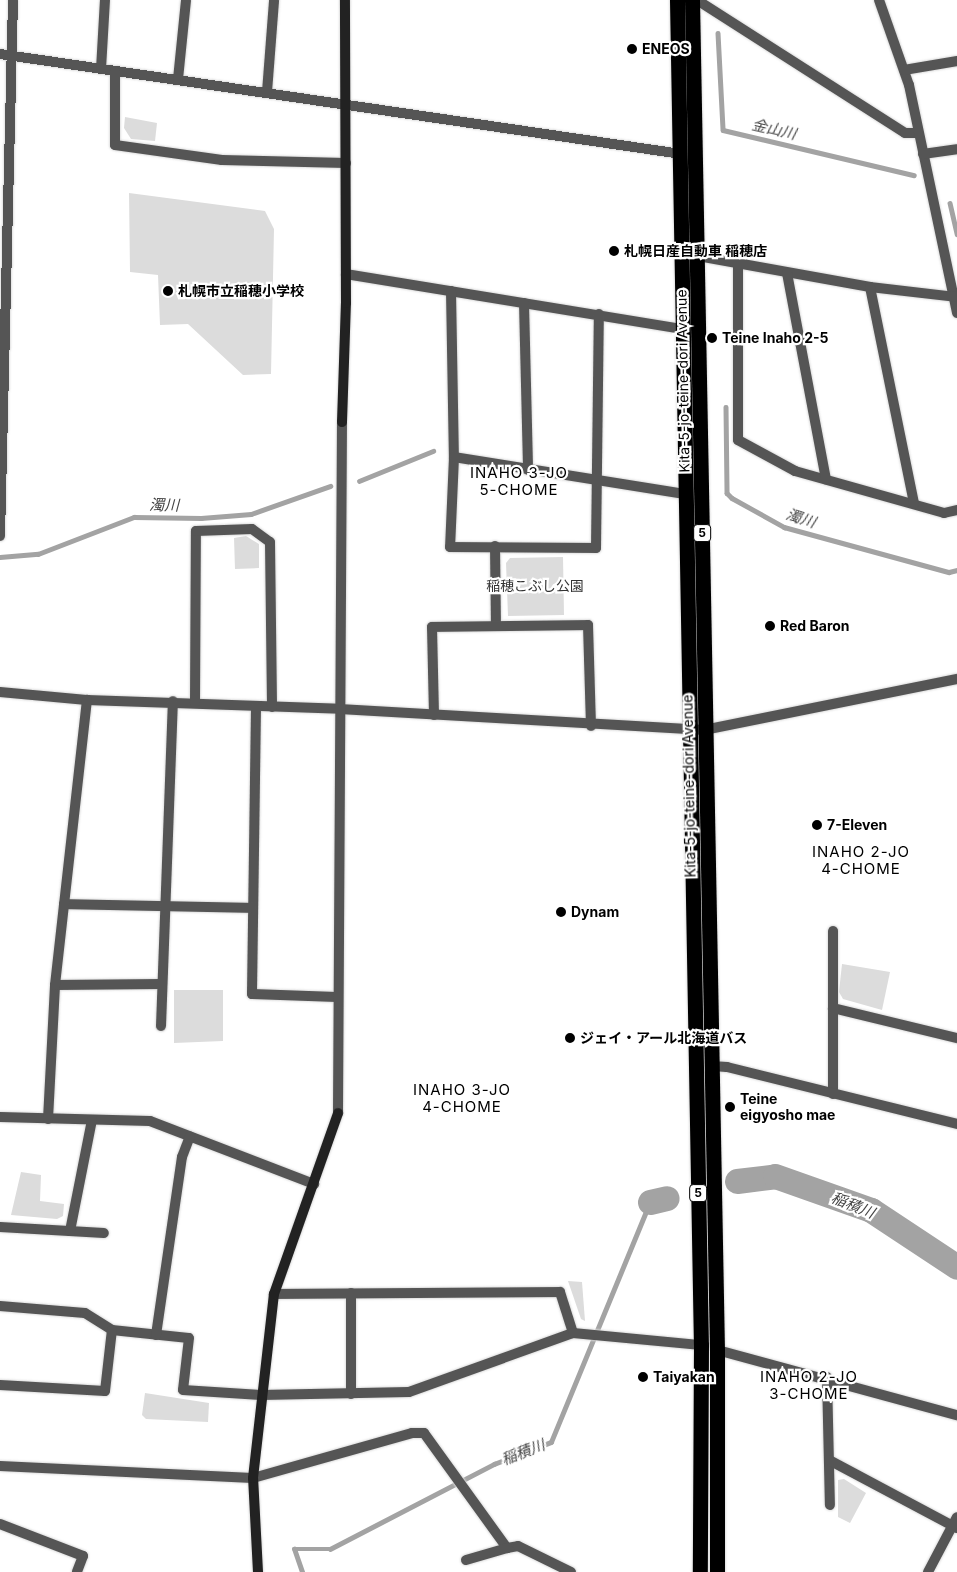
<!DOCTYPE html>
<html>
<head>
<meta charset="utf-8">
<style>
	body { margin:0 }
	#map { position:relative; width:957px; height:1572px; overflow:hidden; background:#fff; font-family:Inter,"Noto Sans JP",sans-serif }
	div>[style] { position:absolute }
	.green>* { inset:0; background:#dcdcdc }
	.stream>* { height:4.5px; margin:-2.25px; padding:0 2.25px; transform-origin:2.25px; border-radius:2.25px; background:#a3a3a3 }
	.river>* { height:25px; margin:-12.5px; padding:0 12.5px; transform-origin:12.5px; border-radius:12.5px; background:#a3a3a3 }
	.roads { filter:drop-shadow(0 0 1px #dbdbdb) drop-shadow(0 0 1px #dbdbdb) }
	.street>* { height:10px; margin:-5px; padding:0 5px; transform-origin:5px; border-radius:5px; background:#555 }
	.secondary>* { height:10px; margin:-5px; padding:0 5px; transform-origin:5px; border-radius:5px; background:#222 }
	.highway>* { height:15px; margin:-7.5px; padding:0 7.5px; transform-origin:7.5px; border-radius:7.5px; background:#000 }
	.dots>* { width:14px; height:14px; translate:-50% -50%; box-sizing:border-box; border:2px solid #fff; border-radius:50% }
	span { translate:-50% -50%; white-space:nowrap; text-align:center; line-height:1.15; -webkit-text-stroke:4.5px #fff; paint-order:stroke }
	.shield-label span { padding:1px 4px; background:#fff; border:1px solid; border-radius:4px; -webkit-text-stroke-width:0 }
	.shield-label { font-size:12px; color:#000; font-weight:700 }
	.poi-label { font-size:14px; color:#000; font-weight:700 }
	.left { translate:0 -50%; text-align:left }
	.street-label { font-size:14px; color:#000 }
	.park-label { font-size:14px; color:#333 }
	.water-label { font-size:15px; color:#444; font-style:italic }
	.neighbourhood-label { font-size:15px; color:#000; letter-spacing:1px }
</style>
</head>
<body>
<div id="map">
	<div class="green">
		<div style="clip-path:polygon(125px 117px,157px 123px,155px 141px,131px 139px,124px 128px)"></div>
		<div style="clip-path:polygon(129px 193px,265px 211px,274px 229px,271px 374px,243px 375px,188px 324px,160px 325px,158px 275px,130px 272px)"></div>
		<div style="clip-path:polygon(246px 536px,259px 544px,259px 568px,235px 569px,234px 538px)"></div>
		<div style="clip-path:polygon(563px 557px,564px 615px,508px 616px,506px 563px,510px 558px)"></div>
		<div style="clip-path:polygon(842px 964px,890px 972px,882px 1010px,843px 999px,839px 992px)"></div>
		<div style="clip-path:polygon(174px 990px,223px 990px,223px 1041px,174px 1043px)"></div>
		<div style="clip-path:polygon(21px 1172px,41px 1175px,40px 1201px,64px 1204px,63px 1216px,57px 1219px,11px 1215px)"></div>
		<div style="clip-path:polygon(568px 1281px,582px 1282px,585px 1321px,581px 1319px)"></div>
		<div style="clip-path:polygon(145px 1393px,209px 1403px,208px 1422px,146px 1419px,142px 1415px)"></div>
		<div style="clip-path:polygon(844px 1479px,866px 1493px,850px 1523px,838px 1517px,838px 1480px)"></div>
	</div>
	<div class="stream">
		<div style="left:718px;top:33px;width:97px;rotate:87deg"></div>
		<div style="left:723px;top:130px;width:196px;rotate:13.3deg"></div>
		<div style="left:950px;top:203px;width:32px;rotate:77deg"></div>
		<div style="left:726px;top:407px;width:86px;rotate:89.3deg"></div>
		<div style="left:727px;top:493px;width:7px;rotate:45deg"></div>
		<div style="left:732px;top:498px;width:60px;rotate:29.1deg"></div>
		<div style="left:784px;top:527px;width:171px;rotate:15.3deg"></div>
		<div style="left:949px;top:572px;width:8px;rotate:-14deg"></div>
		<div style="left:359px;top:481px;width:80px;rotate:-22.1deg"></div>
		<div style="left:0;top:557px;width:38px;rotate:-5deg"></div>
		<div style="left:38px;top:554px;width:103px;rotate:-21.1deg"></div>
		<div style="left:134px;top:517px;width:67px;rotate:0.9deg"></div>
		<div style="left:201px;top:518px;width:50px;rotate:-4.6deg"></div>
		<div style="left:251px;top:514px;width:84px;rotate:-19.5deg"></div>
		<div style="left:302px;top:1572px;width:24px;rotate:-109deg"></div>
		<div style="left:294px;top:1549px;width:36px"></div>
		<div style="left:330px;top:1549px;width:185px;rotate:-27.4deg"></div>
		<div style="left:494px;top:1464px;width:61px;rotate:-21.1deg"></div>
		<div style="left:551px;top:1442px;width:260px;rotate:-67.6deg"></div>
	</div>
	<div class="river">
		<div style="left:737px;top:1181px;width:38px;rotate:-7deg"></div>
		<div style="left:775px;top:1176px;width:102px;rotate:19.5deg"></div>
		<div style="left:871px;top:1210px;width:103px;rotate:33.5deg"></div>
		<div style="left:650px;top:1202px;width:17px;rotate:-13deg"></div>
	</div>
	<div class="roads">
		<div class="street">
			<div style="left:697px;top:0;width:247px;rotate:32.6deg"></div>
			<div style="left:905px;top:133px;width:13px"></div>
			<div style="left:879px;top:0;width:90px;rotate:70.6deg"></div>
			<div style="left:909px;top:85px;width:233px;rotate:78.1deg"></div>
			<div style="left:0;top:54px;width:688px;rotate:8.35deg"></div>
			<div style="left:101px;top:69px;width:69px;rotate:-86.7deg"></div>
			<div style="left:904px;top:70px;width:54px;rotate:-9.6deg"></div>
			<div style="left:115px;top:71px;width:74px;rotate:90deg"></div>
			<div style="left:115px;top:145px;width:108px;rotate:8deg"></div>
			<div style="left:222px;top:160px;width:124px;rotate:1.4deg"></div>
			<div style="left:178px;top:79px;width:79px;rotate:-84.2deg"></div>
			<div style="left:267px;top:92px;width:92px;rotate:-85.6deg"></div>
			<div style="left:923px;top:154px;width:34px;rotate:-8deg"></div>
			<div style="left:698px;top:256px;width:175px;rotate:10.2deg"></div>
			<div style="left:870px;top:287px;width:88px;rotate:6.6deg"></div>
			<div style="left:738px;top:265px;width:175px;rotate:90deg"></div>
			<div style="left:738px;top:440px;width:65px;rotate:28.5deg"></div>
			<div style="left:795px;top:471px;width:155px;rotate:15.7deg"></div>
			<div style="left:944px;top:513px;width:13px;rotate:-13deg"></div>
			<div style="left:787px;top:273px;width:210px;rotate:79.3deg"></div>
			<div style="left:346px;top:274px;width:341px;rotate:9.3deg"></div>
			<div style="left:870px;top:287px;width:221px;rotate:78.5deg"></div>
			<div style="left:451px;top:291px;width:166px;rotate:89deg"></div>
			<div style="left:454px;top:457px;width:90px;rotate:92.5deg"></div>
			<div style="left:450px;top:547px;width:146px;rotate:0.4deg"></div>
			<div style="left:596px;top:548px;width:234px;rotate:-89.3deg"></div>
			<div style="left:524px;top:303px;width:167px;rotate:88.6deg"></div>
			<div style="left:454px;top:457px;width:235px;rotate:9.1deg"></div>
			<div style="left:0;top:536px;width:536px;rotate:-88.61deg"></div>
			<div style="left:495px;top:546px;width:79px;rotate:89.3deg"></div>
			<div style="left:0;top:692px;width:87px;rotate:5.3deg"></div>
			<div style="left:87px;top:700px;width:253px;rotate:2deg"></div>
			<div style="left:340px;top:709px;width:365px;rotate:3.3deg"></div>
			<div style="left:704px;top:730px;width:258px;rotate:-11.4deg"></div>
			<div style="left:195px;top:703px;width:172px;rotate:-89.7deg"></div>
			<div style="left:196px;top:531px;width:56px;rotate:-2deg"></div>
			<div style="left:252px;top:529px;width:22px;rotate:36deg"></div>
			<div style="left:270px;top:542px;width:165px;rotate:89.3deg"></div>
			<div style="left:256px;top:707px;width:287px;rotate:90.8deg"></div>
			<div style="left:252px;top:994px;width:85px;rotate:2deg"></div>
			<div style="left:434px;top:715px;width:88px;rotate:-91.3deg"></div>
			<div style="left:432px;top:627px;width:156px;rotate:-0.7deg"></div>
			<div style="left:588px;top:625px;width:101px;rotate:88.3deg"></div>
			<div style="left:64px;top:904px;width:188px;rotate:1.2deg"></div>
			<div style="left:833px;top:931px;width:163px;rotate:90deg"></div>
			<div style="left:55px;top:985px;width:107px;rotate:-0.5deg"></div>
			<div style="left:833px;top:1008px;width:128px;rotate:13.6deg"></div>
			<div style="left:161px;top:1026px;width:325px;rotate:-87.9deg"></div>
			<div style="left:712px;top:1066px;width:15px;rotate:4deg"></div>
			<div style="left:727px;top:1067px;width:237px;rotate:13.9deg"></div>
			<div style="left:338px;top:1113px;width:691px;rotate:-89.67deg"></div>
			<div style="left:0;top:1117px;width:150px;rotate:1.5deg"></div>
			<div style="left:150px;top:1121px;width:176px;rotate:21deg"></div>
			<div style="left:48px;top:1119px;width:134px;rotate:-87deg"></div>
			<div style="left:55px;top:985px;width:287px;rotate:-83.6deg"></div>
			<div style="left:0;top:1227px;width:104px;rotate:3.3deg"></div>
			<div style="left:70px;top:1231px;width:113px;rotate:-78.8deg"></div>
			<div style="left:274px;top:1294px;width:286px;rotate:-0.4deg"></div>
			<div style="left:560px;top:1292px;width:43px;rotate:72.4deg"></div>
			<div style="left:0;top:1306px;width:85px;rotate:4.7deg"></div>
			<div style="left:85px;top:1313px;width:32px;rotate:32deg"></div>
			<div style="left:112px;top:1330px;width:77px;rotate:5.9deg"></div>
			<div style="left:189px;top:1338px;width:52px;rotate:96.6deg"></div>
			<div style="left:183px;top:1390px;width:78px;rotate:3.7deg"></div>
			<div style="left:261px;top:1395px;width:148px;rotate:-1.2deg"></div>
			<div style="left:409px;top:1392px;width:174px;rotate:-19.8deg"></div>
			<div style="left:573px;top:1333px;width:129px;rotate:5.4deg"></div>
			<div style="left:156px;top:1335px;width:180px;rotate:-81.7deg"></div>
			<div style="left:182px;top:1157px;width:22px;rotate:-69deg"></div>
			<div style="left:717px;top:1350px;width:249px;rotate:15.2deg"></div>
			<div style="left:827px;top:1377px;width:128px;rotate:88.7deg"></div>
			<div style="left:0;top:1385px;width:105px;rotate:3.3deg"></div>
			<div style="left:105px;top:1391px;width:61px;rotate:-83.5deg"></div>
			<div style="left:351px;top:1394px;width:101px;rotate:-90deg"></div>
			<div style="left:829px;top:1460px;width:145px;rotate:28deg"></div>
			<div style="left:0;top:1466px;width:253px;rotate:2.7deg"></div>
			<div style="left:253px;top:1478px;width:165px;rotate:-15.8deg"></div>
			<div style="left:412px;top:1433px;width:12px"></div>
			<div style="left:424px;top:1433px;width:142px;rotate:54.2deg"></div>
			<div style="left:507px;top:1548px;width:11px;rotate:-10deg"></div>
			<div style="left:518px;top:1546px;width:59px;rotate:26.1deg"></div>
			<div style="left:0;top:1524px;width:89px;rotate:21.1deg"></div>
			<div style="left:83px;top:1556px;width:17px;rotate:111deg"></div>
			<div style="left:466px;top:1560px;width:43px;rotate:-16.3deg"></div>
			<div style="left:928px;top:1572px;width:62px;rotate:-62.2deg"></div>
		</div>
		<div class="secondary">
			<div style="left:342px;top:422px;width:119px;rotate:-88.1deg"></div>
			<div style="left:346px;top:303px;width:303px;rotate:-90.2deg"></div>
			<div style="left:258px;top:1572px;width:94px;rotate:-93deg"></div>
			<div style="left:253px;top:1478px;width:185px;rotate:-83.5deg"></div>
			<div style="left:274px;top:1294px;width:192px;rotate:-70.5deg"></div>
		</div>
		<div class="highway">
			<div style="left:677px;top:0;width:1345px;rotate:88.98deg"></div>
			<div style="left:701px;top:1345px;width:227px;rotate:90.3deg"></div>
			<div style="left:692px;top:0;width:1350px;rotate:88.94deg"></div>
			<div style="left:717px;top:1350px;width:222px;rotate:90deg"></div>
		</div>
	</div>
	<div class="dots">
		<div style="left:632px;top:49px;background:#000"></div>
		<div style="left:614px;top:251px;background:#000"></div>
		<div style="left:168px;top:291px;background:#000"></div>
		<div style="left:712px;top:338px;background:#000"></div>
		<div style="left:770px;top:626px;background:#000"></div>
		<div style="left:817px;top:825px;background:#000"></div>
		<div style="left:561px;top:912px;background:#000"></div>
		<div style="left:570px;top:1038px;background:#000"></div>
		<div style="left:730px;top:1107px;background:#000"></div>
		<div style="left:643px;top:1377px;background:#000"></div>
	</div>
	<div class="shield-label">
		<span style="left:702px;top:533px">5</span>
		<span style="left:698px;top:1193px">5</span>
	</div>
	<div class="poi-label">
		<span class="left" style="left:642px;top:49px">ENEOS</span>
		<span class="left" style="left:624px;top:251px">札幌日産自動車 稲穂店</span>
		<span class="left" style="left:178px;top:291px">札幌市立稲穂小学校</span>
		<span class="left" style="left:722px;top:338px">Teine Inaho 2-5</span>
		<span class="left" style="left:780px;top:626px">Red Baron</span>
		<span class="left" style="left:827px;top:825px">7-Eleven</span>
		<span class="left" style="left:571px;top:912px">Dynam</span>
		<span class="left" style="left:580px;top:1038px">ジェイ・アール北海道バス</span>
		<span class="left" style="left:740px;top:1107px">Teine<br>eigyosho mae</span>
		<span class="left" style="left:653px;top:1377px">Taiyakan</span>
	</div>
	<div class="street-label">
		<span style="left:683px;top:381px;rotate:-91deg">Kita-5-jo-teine-dori Avenue</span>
		<span style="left:689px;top:786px;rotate:-91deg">Kita-5-jo-teine-dori Avenue</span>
	</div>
	<div class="park-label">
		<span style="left:535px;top:586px">稲穂こぶし公園</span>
	</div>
	<div class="water-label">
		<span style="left:774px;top:129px;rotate:13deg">金山川</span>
		<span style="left:164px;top:505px;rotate:1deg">濁川</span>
		<span style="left:801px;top:518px;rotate:18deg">濁川</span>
		<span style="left:853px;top:1205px;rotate:22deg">稲積川</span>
		<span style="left:523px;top:1452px;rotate:-21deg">稲積川</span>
	</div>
	<div class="neighbourhood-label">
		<span style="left:519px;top:481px">INAHO 3-JO<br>5-CHOME</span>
		<span style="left:861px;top:860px">INAHO 2-JO<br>4-CHOME</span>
		<span style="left:462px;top:1098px">INAHO 3-JO<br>4-CHOME</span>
		<span style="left:809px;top:1385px">INAHO 2-JO<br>3-CHOME</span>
	</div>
</div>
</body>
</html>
